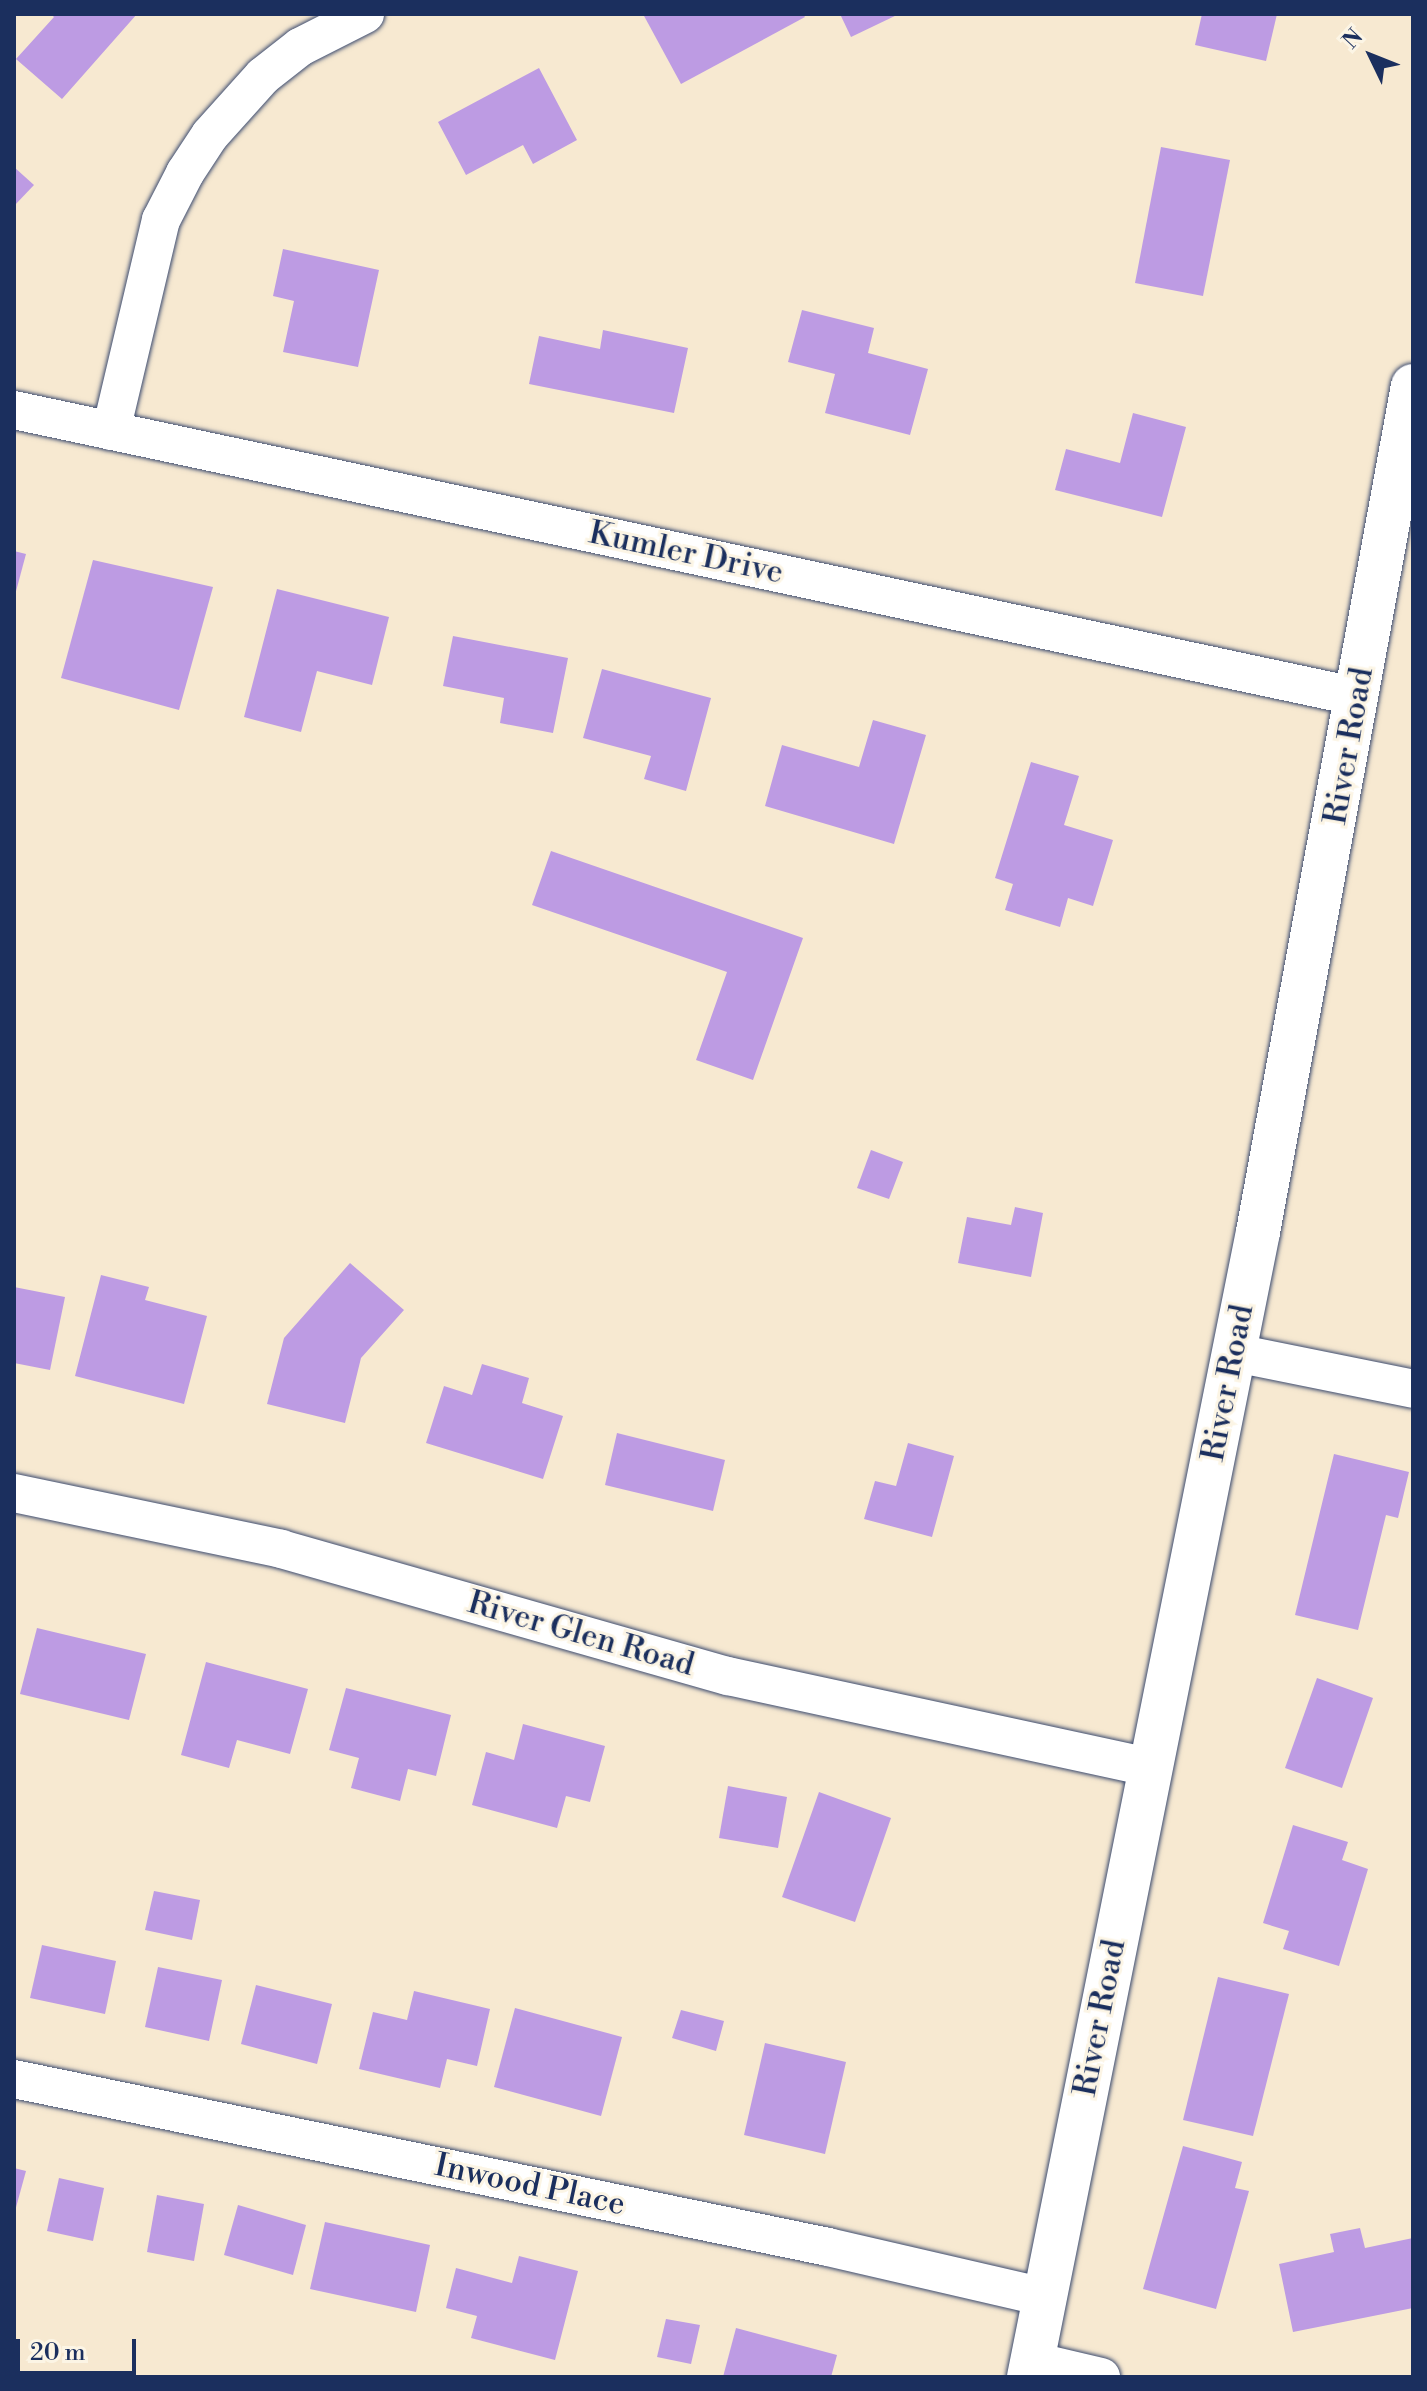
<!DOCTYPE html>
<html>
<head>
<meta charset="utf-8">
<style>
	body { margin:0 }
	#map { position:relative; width:1427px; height:2391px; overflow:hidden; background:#f7e9d1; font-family:"Libre Bodoni",serif }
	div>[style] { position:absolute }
	.building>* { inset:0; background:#bd9be3 }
	.roads { filter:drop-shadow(0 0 2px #3c4b6f) drop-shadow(0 0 2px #3c4b6f) }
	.minor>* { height:38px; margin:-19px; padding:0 19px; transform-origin:19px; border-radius:19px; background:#fff }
	.tertiary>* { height:44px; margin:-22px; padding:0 22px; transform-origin:22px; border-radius:22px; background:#fff }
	span { translate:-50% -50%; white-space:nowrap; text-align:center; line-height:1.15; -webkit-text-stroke:6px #fcf5e5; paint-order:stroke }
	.street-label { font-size:32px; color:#1b2f5e }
	.frame { position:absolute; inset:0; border:16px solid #1b2f5e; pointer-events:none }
	.north { position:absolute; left:1331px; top:16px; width:80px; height:80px; -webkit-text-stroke:6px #fcf5e5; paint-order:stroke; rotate:313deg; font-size:22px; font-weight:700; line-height:32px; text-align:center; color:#1b2f5e }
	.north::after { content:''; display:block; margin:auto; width:28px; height:36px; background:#1b2f5e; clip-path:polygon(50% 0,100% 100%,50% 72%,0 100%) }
	.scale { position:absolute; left:16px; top:2339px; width:120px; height:36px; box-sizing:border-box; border:4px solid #1b2f5e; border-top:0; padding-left:10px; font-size:24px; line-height:28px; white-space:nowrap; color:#1b2f5e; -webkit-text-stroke:6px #fcf5e5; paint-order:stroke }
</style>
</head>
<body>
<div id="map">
	<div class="building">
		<div style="clip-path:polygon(51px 14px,137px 14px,62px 99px,16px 59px,54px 17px)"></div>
		<div style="clip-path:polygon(643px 14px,803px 14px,805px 17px,681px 84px)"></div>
		<div style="clip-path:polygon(840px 14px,899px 14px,851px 37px)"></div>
		<div style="clip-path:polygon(1202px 14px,1277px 14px,1266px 61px,1195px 45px)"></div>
		<div style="clip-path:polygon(539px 68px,577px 140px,533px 164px,523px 145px,466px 175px,438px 122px)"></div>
		<div style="clip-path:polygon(1161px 147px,1230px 160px,1203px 296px,1135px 283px)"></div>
		<div style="clip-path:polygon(14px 167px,34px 185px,14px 206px)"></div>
		<div style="clip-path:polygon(283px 249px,379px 270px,358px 367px,283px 352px,294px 301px,273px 296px)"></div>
		<div style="clip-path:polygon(802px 310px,874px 328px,868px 353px,928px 369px,910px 435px,825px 413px,835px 374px,788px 362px)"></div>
		<div style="clip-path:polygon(603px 330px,688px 348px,674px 413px,529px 384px,539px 336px,600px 349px)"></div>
		<div style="clip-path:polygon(1133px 413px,1186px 427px,1162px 517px,1055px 490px,1066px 449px,1120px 463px)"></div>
		<div style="clip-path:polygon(14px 551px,26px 554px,15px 595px,14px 595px)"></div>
		<div style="clip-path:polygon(93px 560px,213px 587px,179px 710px,61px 678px)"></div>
		<div style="clip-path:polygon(277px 589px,389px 617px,372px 685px,317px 671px,301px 732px,244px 717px)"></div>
		<div style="clip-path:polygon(453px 636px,568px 658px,553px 733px,500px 723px,504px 698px,443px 686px)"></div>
		<div style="clip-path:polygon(602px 669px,711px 698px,686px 791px,644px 779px,651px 756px,583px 738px)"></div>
		<div style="clip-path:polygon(873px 720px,926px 735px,894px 844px,765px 806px,782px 745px,859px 767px)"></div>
		<div style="clip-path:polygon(1031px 762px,1079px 776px,1064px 825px,1113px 840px,1093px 906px,1068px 898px,1060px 927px,1005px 910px,1013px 884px,995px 878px)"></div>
		<div style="clip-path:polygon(551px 851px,803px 938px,753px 1080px,696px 1060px,727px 972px,532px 905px)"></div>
		<div style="clip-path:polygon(871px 1150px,903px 1162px,889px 1199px,857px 1188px)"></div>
		<div style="clip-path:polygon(1015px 1207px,1043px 1213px,1031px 1277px,958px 1263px,967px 1217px,1011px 1225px)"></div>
		<div style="clip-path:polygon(350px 1263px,404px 1310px,361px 1358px,345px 1423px,267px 1404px,284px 1338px)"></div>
		<div style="clip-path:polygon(101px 1275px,149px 1287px,145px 1300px,207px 1316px,184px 1404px,75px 1376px)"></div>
		<div style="clip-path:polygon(14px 1287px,65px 1297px,50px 1370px,14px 1363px)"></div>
		<div style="clip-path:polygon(482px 1364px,529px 1378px,522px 1403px,563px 1416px,543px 1479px,426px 1443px,444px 1386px,472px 1395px)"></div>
		<div style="clip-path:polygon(617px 1433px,725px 1460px,713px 1511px,605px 1485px)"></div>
		<div style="clip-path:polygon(908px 1443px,954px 1456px,932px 1537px,864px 1519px,875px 1481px,896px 1486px)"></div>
		<div style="clip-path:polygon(1334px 1454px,1409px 1472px,1398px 1518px,1386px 1515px,1358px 1630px,1295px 1615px)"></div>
		<div style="clip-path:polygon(37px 1628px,146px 1654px,129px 1720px,20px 1694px)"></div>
		<div style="clip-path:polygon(206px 1662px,308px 1689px,290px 1754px,237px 1740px,229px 1768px,181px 1755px)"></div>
		<div style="clip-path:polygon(1317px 1678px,1373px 1698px,1342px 1788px,1285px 1768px)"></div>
		<div style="clip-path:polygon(346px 1688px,451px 1715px,436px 1776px,408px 1769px,400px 1801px,351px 1788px,359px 1758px,329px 1750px)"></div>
		<div style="clip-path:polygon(523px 1724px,605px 1746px,590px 1802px,566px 1796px,557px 1828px,472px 1805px,486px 1752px,514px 1760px)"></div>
		<div style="clip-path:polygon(728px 1786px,787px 1797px,778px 1848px,719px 1838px)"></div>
		<div style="clip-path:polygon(819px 1792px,891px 1818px,855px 1922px,782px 1897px)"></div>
		<div style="clip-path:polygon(1293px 1825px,1348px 1842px,1342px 1860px,1368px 1869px,1339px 1966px,1283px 1949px,1289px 1931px,1263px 1923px)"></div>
		<div style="clip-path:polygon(154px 1891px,200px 1900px,192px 1940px,145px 1930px)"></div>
		<div style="clip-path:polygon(42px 1945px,116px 1961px,105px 2014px,30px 1998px)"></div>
		<div style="clip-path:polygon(158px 1967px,222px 1980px,209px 2041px,145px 2027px)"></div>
		<div style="clip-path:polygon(1218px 1977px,1289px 1994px,1253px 2136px,1183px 2120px)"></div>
		<div style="clip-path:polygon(256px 1985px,332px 2004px,317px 2064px,241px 2044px)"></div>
		<div style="clip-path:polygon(414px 1991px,490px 2009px,477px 2066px,447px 2059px,440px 2088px,359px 2069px,373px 2012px,407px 2020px)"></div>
		<div style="clip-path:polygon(515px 2008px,622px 2037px,601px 2116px,494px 2087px)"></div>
		<div style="clip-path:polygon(681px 2010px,724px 2021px,716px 2051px,672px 2038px)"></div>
		<div style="clip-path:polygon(765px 2043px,846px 2062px,825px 2154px,744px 2135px)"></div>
		<div style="clip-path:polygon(1183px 2146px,1242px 2162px,1235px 2188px,1249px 2191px,1216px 2309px,1143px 2289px)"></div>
		<div style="clip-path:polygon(14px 2168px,26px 2171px,15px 2211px,14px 2211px)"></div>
		<div style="clip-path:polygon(59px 2178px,104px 2188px,93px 2241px,47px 2231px)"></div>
		<div style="clip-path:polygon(157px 2195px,204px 2204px,194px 2261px,147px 2252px)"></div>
		<div style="clip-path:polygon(238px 2205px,306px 2225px,293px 2275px,224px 2255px)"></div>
		<div style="clip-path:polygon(325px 2222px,430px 2245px,416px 2312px,310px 2289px)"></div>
		<div style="clip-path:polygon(1360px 2228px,1365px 2248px,1413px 2238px,1413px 2308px,1293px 2332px,1279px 2264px,1334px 2252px,1330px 2234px)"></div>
		<div style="clip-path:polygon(519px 2256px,578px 2271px,555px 2360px,471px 2338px,477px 2316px,446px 2308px,456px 2268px,512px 2283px)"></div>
		<div style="clip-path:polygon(666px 2319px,700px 2325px,691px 2364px,657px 2357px)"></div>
		<div style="clip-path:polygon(736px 2328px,837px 2355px,831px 2377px,723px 2377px)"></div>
	</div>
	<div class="roads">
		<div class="minor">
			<div style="left:14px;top:410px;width:1374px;rotate:12.05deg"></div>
			<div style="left:111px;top:431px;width:217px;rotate:-76.7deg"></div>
			<div style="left:161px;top:220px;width:53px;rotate:-62.9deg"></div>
			<div style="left:185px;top:173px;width:45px;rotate:-56.7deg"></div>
			<div style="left:210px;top:135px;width:79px;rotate:-48.1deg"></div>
			<div style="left:263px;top:76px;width:47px;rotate:-38.1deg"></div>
			<div style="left:300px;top:47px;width:73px;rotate:-26.9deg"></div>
			<div style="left:1235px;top:1353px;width:182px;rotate:11.4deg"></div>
			<div style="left:14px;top:1493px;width:273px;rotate:11.8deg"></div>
			<div style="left:281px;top:1549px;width:465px;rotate:15.9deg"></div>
			<div style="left:728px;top:1676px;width:432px;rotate:12.2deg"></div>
			<div style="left:14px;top:2079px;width:831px;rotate:11.66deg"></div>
			<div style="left:828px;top:2247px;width:223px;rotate:13deg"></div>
			<div style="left:1033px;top:2361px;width:70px;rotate:13.2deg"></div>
		</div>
		<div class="tertiary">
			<div style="left:1029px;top:2377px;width:1168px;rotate:-78.69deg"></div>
			<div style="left:1258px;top:1232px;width:860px;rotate:-79.62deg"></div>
		</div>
	</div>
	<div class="street-label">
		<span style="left:686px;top:553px;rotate:12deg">Kumler Drive</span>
		<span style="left:1349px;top:746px;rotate:-80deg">River Road</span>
		<span style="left:1228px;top:1383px;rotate:-79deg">River Road</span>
		<span style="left:581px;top:1634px;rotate:16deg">River Glen Road</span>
		<span style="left:1100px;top:2018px;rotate:-79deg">River Road</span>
		<span style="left:530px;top:2185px;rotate:12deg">Inwood Place</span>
	</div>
	<div class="frame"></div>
	<div class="north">N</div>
	<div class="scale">20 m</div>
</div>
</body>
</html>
